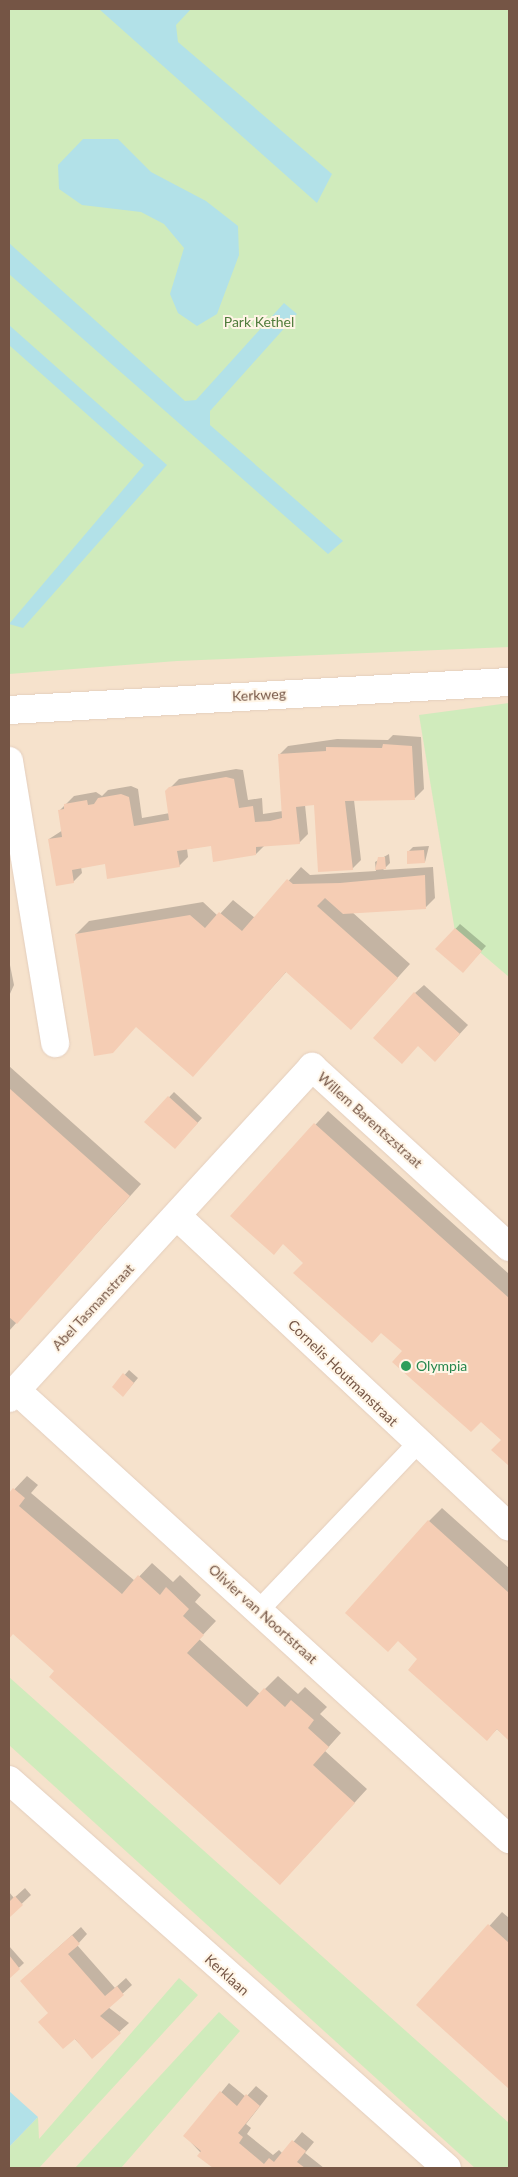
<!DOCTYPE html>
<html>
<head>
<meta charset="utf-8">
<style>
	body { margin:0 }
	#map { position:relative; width:518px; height:2177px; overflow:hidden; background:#fef1de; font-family:Lato,sans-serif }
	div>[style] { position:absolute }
	.residential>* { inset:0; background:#f6e2cc }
	.green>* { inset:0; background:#d0ebbc }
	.water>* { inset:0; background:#b2e1e8 }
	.shadow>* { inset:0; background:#0003 }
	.building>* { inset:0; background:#f5cdb4 }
	.roads { filter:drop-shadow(0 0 1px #e4cebd) drop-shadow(0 0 1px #e4cebd) }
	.lane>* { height:20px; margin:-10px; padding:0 10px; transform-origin:10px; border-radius:10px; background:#fff }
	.street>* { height:28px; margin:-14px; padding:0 14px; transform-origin:14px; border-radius:14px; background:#fff }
	.dots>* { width:14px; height:14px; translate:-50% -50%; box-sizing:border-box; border:2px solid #fff5e6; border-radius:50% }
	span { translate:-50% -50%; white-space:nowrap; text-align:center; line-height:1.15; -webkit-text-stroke:4px #fff5e6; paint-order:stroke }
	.park-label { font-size:14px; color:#507c3c }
	.street-label { font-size:14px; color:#755545 }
	.leisure-label { font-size:14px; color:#27864d }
	.left { translate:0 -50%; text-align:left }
	.frame { position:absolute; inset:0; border:10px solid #755545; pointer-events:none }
</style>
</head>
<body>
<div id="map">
	<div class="residential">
		<div style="clip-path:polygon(9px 9px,509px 9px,509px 2168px,9px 2168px)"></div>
	</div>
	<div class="green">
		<div style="clip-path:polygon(9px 9px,509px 9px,509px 647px,177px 661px,9px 674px)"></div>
		<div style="clip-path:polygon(509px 703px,509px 977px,455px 931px,419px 715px)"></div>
		<div style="clip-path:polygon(9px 1677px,509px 2123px,509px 2168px,475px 2168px,9px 1745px)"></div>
		<div style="clip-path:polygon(179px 1978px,198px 1995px,39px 2168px,9px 2168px,9px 2147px,38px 2117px,39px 2139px)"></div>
		<div style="clip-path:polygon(219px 2012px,240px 2031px,121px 2168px,75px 2168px)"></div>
	</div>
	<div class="water">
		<div style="clip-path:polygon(99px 9px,191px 9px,176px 25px,178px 42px,332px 174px,317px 203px)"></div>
		<div style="clip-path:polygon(83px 139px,118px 139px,151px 172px,206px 201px,238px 226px,239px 255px,217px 314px,197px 326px,178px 313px,170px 294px,184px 248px,164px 224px,141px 212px,82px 205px,59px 189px,58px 165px)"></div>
		<div style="clip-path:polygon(9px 243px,185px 401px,196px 400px,284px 303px,297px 314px,210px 411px,210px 425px,343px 541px,328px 554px,9px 274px)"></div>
		<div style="clip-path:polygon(9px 325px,167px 465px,23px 628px,9px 624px,144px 465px,9px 345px)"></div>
		<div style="clip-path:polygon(9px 2091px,38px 2117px,9px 2147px)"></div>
	</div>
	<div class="shadow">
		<div style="clip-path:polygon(393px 735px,421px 737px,424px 789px,415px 798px,354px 800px,361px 860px,352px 869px,315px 804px,305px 805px,308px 834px,299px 843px,265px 845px,256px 854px,212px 845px,187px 849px,188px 857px,179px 866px,106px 863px,81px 867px,82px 873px,73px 882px,49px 839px,63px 830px,60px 810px,74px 796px,96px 792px,102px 796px,108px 790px,131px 786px,138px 789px,142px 818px,170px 813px,166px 792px,179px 779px,236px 769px,243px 770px,248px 800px,262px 798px,263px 814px,283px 811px,280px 754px,288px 746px,337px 739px,388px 740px)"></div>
		<div style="clip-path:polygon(429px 846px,425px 862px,408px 852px,413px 847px)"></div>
		<div style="clip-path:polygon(389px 854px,390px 863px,383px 870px,433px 867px,435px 898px,426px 907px,352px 912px,410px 964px,351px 1029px,287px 971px,193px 1075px,76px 934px,89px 921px,203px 902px,218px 916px,233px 900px,255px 918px,301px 867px,310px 875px,376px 871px,375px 862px)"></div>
		<div style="clip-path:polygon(460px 924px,486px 946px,467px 967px,437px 949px)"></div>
		<div style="clip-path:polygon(9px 960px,14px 985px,9px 996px)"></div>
		<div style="clip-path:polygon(424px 985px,468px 1025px,444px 1051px,415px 993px)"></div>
		<div style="clip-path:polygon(9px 1066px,141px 1184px,9px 1331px)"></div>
		<div style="clip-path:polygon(174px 1092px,202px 1118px,179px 1143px,146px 1122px)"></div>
		<div style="clip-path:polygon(328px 1111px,509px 1274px,509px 1464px,493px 1450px,502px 1440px,284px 1243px,232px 1216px)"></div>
		<div style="clip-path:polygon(129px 1370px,138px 1378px,127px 1391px,114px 1387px)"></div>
		<div style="clip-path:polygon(27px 1476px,38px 1485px,31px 1493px,135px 1581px,152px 1563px,173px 1582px,180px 1575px,201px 1595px,195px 1602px,216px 1621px,199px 1639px,260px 1694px,278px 1676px,298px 1694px,305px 1687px,327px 1707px,320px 1714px,341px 1733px,325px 1751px,367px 1789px,280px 1884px,56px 1671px,13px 1633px,9px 1637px,9px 1495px)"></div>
		<div style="clip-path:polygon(442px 1508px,509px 1568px,509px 1740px,497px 1729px,487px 1739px,419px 1659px,429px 1521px)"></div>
		<div style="clip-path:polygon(25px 1888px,31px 1895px,9px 1916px,9px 1892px,14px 1898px)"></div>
		<div style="clip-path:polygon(502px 1912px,509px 1918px,509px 2087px,418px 2005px)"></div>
		<div style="clip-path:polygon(81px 1927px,87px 1934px,77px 1945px,115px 1988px,126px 1978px,132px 1985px,108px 2007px,129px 2023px,92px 2057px,49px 2012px,31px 1972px)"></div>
		<div style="clip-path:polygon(9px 1946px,24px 1963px,9px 1977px)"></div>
		<div style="clip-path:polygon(229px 2083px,246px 2097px,256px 2086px,268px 2096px,246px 2124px,251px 2128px,247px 2134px,273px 2155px,279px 2150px,283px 2154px,302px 2132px,314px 2142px,305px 2153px,324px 2168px,215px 2168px,185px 2136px)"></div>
	</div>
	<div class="building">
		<div style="clip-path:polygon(383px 744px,412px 746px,415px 800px,345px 801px,353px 870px,318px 872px,314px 805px,296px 807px,300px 844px,256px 847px,256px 855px,213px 862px,211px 846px,177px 851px,180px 867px,107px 879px,105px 864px,72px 870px,74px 883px,56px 886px,48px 839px,62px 837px,58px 810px,64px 809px,64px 804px,87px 800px,88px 805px,94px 804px,98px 798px,121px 794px,129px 797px,134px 826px,169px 820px,165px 791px,169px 787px,226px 777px,234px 779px,239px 808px,253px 806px,255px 822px,270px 821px,282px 818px,278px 754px,326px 751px,326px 747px,382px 748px)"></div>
		<div style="clip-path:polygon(424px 850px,425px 863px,407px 864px,407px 851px)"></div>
		<div style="clip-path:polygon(378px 857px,385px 857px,386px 869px,375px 870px)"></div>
		<div style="clip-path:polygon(425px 875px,426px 909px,343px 914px,325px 898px,317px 906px,398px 978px,351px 1030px,286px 972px,193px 1077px,136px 1027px,113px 1053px,94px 1056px,75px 934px,190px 915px,205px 928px,219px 912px,242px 931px,287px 879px,293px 884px,340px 883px)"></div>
		<div style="clip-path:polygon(455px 928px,482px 951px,463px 973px,435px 949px)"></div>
		<div style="clip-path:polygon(414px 992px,460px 1034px,435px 1062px,418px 1046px,402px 1064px,373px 1038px)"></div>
		<div style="clip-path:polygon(9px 1088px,130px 1196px,17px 1324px,9px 1317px)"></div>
		<div style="clip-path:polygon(168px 1096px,198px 1123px,175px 1149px,144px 1122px)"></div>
		<div style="clip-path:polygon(314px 1123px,509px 1298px,509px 1466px,491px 1450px,501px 1440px,481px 1422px,471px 1432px,392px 1362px,402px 1351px,381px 1333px,372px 1343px,293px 1273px,303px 1263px,283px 1244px,274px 1255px,230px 1216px)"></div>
		<div style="clip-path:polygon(123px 1373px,134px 1383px,123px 1397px,112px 1387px)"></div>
		<div style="clip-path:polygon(13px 1488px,25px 1498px,19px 1506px,122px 1594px,138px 1575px,160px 1595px,166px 1587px,189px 1609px,183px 1616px,204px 1635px,187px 1653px,247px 1707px,264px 1688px,285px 1707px,291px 1700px,314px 1720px,308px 1728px,329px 1747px,313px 1765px,355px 1803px,280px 1885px,49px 1677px,54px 1671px,13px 1634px,9px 1639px,9px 1493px)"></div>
		<div style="clip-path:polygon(428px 1520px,509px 1593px,509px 1741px,497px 1729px,487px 1741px,408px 1670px,417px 1659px,398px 1641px,388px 1652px,345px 1613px)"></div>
		<div style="clip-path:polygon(15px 1896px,23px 1905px,9px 1918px,9px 1902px)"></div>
		<div style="clip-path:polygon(488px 1924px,509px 1943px,509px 2089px,416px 2005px)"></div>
		<div style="clip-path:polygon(72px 1935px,80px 1944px,68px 1954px,105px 1996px,117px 1986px,124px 1995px,100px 2016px,121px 2033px,92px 2059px,75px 2039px,63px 2049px,38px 2022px,48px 2013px,20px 1981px)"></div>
		<div style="clip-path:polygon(9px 1955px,20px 1969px,9px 1979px)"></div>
		<div style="clip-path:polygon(220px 2091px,237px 2106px,246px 2094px,260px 2106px,238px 2133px,243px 2137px,239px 2143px,264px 2164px,269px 2158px,274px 2162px,292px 2140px,306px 2151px,297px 2162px,305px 2168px,213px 2168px,197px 2156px,201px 2151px,183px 2136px)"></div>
	</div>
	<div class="roads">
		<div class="lane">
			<div style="left:259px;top:1610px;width:229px;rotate:-46.4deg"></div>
		</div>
		<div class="street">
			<div style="left:9px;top:710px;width:501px;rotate:-3.21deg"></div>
			<div style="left:9px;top:761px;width:286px;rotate:80.7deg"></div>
			<div style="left:178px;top:1217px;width:453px;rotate:43.1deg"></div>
			<div style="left:16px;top:1390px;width:667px;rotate:42.33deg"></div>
			<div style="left:9px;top:1398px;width:449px;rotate:-47.5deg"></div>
			<div style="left:312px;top:1067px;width:267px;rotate:42.4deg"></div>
			<div style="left:9px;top:1780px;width:585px;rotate:41.54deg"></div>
		</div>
	</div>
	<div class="dots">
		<div style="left:406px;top:1366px;background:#2e9e5b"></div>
	</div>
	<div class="park-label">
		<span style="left:259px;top:322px">Park Kethel</span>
	</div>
	<div class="street-label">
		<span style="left:259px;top:695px;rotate:-3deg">Kerkweg</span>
		<span style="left:370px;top:1120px;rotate:42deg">Willem Barentszstraat</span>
		<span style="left:93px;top:1307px;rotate:-47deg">Abel Tasmanstraat</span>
		<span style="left:343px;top:1373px;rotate:44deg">Cornelis Houtmanstraat</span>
		<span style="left:263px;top:1614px;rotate:42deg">Olivier van Noortstraat</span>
		<span style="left:227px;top:1975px;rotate:42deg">Kerklaan</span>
	</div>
	<div class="leisure-label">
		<span class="left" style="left:416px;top:1366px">Olympia</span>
	</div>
	<div class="frame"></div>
</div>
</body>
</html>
